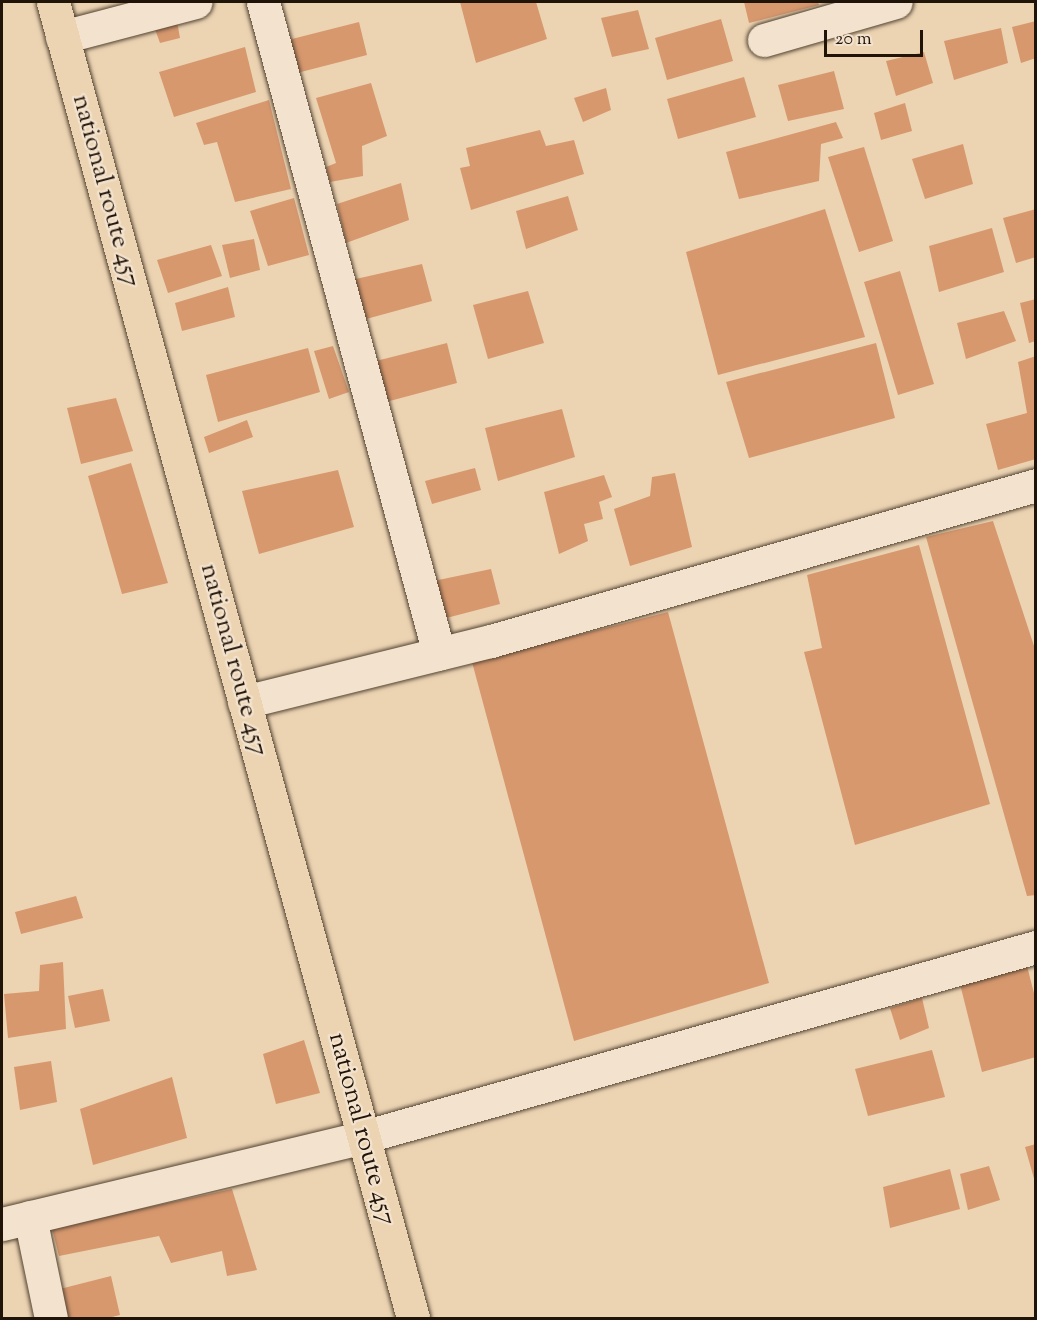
<!DOCTYPE html>
<html>
<head>
<meta charset="utf-8">
<style>
	body { margin:0 }
	#map { position:relative; width:1037px; height:1320px; overflow:hidden; background:#ecd4b3; font-family:"Sorts Mill Goudy",serif }
	div>[style] { position:absolute }
	.building>* { inset:0; background:#d7986e }
	.roads { filter:drop-shadow(0 0 2px #534332) drop-shadow(0 0 2px #534332) }
	.minor>* { height:33px; margin:-16.5px; padding:0 16.5px; transform-origin:16.5px; border-radius:16.5px; background:#f3e3ce }
	.trunk>* { height:33px; margin:-16.5px; padding:0 16.5px; transform-origin:16.5px; border-radius:16.5px; background:#ecd4b3 }
	span { translate:-50% -50%; white-space:nowrap; text-align:center; line-height:1.15; -webkit-text-stroke:4.5px #f3e3ce; paint-order:stroke }
	.street-label { font-size:26px; color:#201307 }
	.frame { position:absolute; inset:0; border:3px solid #201307; pointer-events:none }
	.scale { position:absolute; left:824px; top:30px; width:99px; height:27px; box-sizing:border-box; border:3px solid #201307; border-top:0; padding-left:8px; font-size:18px; line-height:21px; white-space:nowrap; color:#201307; -webkit-text-stroke:4px #f3e3ce; paint-order:stroke }
</style>
</head>
<body>
<div id="map">
	<div class="building">
		<div style="clip-path:polygon(460px 2px,536px 2px,547px 39px,476px 63px)"></div>
		<div style="clip-path:polygon(744px 2px,818px 2px,819px 5px,749px 23px)"></div>
		<div style="clip-path:polygon(638px 10px,649px 49px,612px 57px,601px 18px)"></div>
		<div style="clip-path:polygon(176px 16px,180px 38px,160px 43px,152px 21px)"></div>
		<div style="clip-path:polygon(721px 19px,733px 61px,667px 80px,655px 38px)"></div>
		<div style="clip-path:polygon(1036px 21px,1036px 58px,1021px 63px,1012px 27px)"></div>
		<div style="clip-path:polygon(359px 22px,367px 55px,297px 73px,288px 40px)"></div>
		<div style="clip-path:polygon(1001px 28px,1008px 63px,954px 80px,944px 41px)"></div>
		<div style="clip-path:polygon(245px 47px,256px 92px,174px 117px,159px 72px)"></div>
		<div style="clip-path:polygon(924px 52px,933px 83px,896px 96px,886px 61px)"></div>
		<div style="clip-path:polygon(834px 71px,844px 109px,788px 121px,778px 85px)"></div>
		<div style="clip-path:polygon(744px 77px,756px 117px,678px 139px,667px 99px)"></div>
		<div style="clip-path:polygon(371px 83px,387px 136px,362px 146px,363px 176px,330px 182px,326px 167px,336px 163px,316px 98px)"></div>
		<div style="clip-path:polygon(606px 88px,611px 110px,583px 122px,574px 98px)"></div>
		<div style="clip-path:polygon(269px 100px,291px 189px,235px 202px,217px 142px,204px 145px,196px 123px)"></div>
		<div style="clip-path:polygon(905px 103px,912px 131px,881px 140px,874px 113px)"></div>
		<div style="clip-path:polygon(836px 122px,843px 138px,821px 144px,819px 181px,739px 199px,726px 152px)"></div>
		<div style="clip-path:polygon(540px 130px,546px 146px,574px 140px,584px 174px,471px 210px,460px 168px,470px 166px,466px 148px)"></div>
		<div style="clip-path:polygon(963px 144px,973px 184px,925px 199px,912px 159px)"></div>
		<div style="clip-path:polygon(864px 147px,893px 241px,859px 252px,828px 157px)"></div>
		<div style="clip-path:polygon(401px 183px,409px 220px,346px 243px,337px 204px)"></div>
		<div style="clip-path:polygon(568px 196px,578px 230px,526px 249px,516px 211px)"></div>
		<div style="clip-path:polygon(294px 198px,309px 255px,268px 266px,250px 211px)"></div>
		<div style="clip-path:polygon(825px 209px,865px 337px,718px 375px,686px 252px)"></div>
		<div style="clip-path:polygon(1036px 209px,1036px 257px,1016px 263px,1003px 218px)"></div>
		<div style="clip-path:polygon(992px 228px,1004px 272px,939px 292px,929px 246px)"></div>
		<div style="clip-path:polygon(254px 239px,260px 270px,230px 278px,222px 245px)"></div>
		<div style="clip-path:polygon(211px 245px,222px 276px,168px 293px,157px 260px)"></div>
		<div style="clip-path:polygon(422px 264px,432px 301px,359px 321px,347px 281px)"></div>
		<div style="clip-path:polygon(900px 271px,934px 384px,898px 395px,864px 282px)"></div>
		<div style="clip-path:polygon(228px 287px,235px 317px,182px 331px,175px 303px)"></div>
		<div style="clip-path:polygon(528px 291px,544px 343px,488px 359px,473px 305px)"></div>
		<div style="clip-path:polygon(1036px 299px,1036px 341px,1029px 343px,1020px 303px)"></div>
		<div style="clip-path:polygon(1004px 311px,1016px 341px,966px 359px,957px 323px)"></div>
		<div style="clip-path:polygon(447px 343px,457px 383px,386px 402px,376px 361px)"></div>
		<div style="clip-path:polygon(876px 343px,895px 418px,749px 458px,726px 382px)"></div>
		<div style="clip-path:polygon(333px 346px,349px 392px,329px 399px,314px 351px)"></div>
		<div style="clip-path:polygon(308px 348px,320px 392px,218px 422px,206px 375px)"></div>
		<div style="clip-path:polygon(1036px 356px,1036px 459px,998px 470px,986px 424px,1027px 413px,1018px 362px)"></div>
		<div style="clip-path:polygon(116px 398px,133px 451px,81px 464px,67px 408px)"></div>
		<div style="clip-path:polygon(562px 409px,575px 457px,498px 481px,485px 428px)"></div>
		<div style="clip-path:polygon(247px 420px,253px 437px,209px 453px,204px 437px)"></div>
		<div style="clip-path:polygon(131px 463px,168px 583px,122px 594px,88px 476px)"></div>
		<div style="clip-path:polygon(475px 468px,481px 490px,432px 504px,425px 481px)"></div>
		<div style="clip-path:polygon(338px 470px,354px 527px,259px 554px,242px 491px)"></div>
		<div style="clip-path:polygon(675px 473px,692px 547px,630px 566px,614px 509px,650px 496px,652px 477px)"></div>
		<div style="clip-path:polygon(604px 475px,612px 497px,599px 502px,603px 519px,584px 524px,588px 541px,559px 554px,544px 492px)"></div>
		<div style="clip-path:polygon(993px 521px,1036px 652px,1036px 895px,1027px 896px,926px 537px)"></div>
		<div style="clip-path:polygon(919px 545px,990px 804px,855px 845px,804px 652px,822px 648px,807px 575px)"></div>
		<div style="clip-path:polygon(491px 569px,500px 604px,435px 621px,424px 583px)"></div>
		<div style="clip-path:polygon(668px 612px,769px 983px,574px 1041px,472px 662px)"></div>
		<div style="clip-path:polygon(76px 896px,83px 918px,21px 934px,15px 912px)"></div>
		<div style="clip-path:polygon(63px 962px,66px 1029px,8px 1038px,4px 994px,39px 991px,40px 965px)"></div>
		<div style="clip-path:polygon(1027px 966px,1036px 1001px,1036px 1057px,982px 1072px,960px 984px)"></div>
		<div style="clip-path:polygon(103px 989px,110px 1021px,75px 1028px,68px 996px)"></div>
		<div style="clip-path:polygon(922px 998px,929px 1028px,900px 1040px,890px 1008px)"></div>
		<div style="clip-path:polygon(304px 1040px,320px 1093px,276px 1104px,263px 1054px)"></div>
		<div style="clip-path:polygon(932px 1050px,945px 1097px,868px 1116px,855px 1069px)"></div>
		<div style="clip-path:polygon(51px 1061px,57px 1102px,20px 1110px,14px 1067px)"></div>
		<div style="clip-path:polygon(172px 1077px,187px 1138px,93px 1165px,80px 1109px)"></div>
		<div style="clip-path:polygon(1036px 1144px,1036px 1181px,1035px 1182px,1025px 1147px)"></div>
		<div style="clip-path:polygon(989px 1166px,1000px 1200px,968px 1210px,960px 1174px)"></div>
		<div style="clip-path:polygon(950px 1169px,960px 1209px,890px 1228px,883px 1187px)"></div>
		<div style="clip-path:polygon(232px 1189px,257px 1270px,227px 1276px,222px 1251px,171px 1263px,159px 1236px,59px 1256px,52px 1228px)"></div>
		<div style="clip-path:polygon(111px 1276px,120px 1315px,108px 1318px,64px 1318px,56px 1290px)"></div>
	</div>
	<div class="roads">
		<div class="minor">
			<div style="left:263px;top:2px;width:675px;rotate:74.89deg"></div>
			<div style="left:62px;top:37px;width:138px;rotate:-14.7deg"></div>
			<div style="left:764px;top:40px;width:137px;rotate:-16.1deg"></div>
			<div style="left:244px;top:702px;width:254px;rotate:-13.9deg"></div>
			<div style="left:491px;top:641px;width:567px;rotate:-15.97deg"></div>
			<div style="left:30px;top:1217px;width:103px;rotate:78.3deg"></div>
			<div style="left:2px;top:1224px;width:371px;rotate:-13.5deg"></div>
			<div style="left:363px;top:1137px;width:699px;rotate:-15.77deg"></div>
		</div>
		<div class="trunk">
			<div style="left:53px;top:2px;width:1364px;rotate:74.7deg"></div>
		</div>
	</div>
	<div class="street-label">
		<span style="left:105px;top:191px;rotate:75deg">national route 457</span>
		<span style="left:233px;top:660px;rotate:75deg">national route 457</span>
		<span style="left:361px;top:1129px;rotate:75deg">national route 457</span>
	</div>
	<div class="frame"></div>
	<div class="scale">20 m</div>
</div>
</body>
</html>
